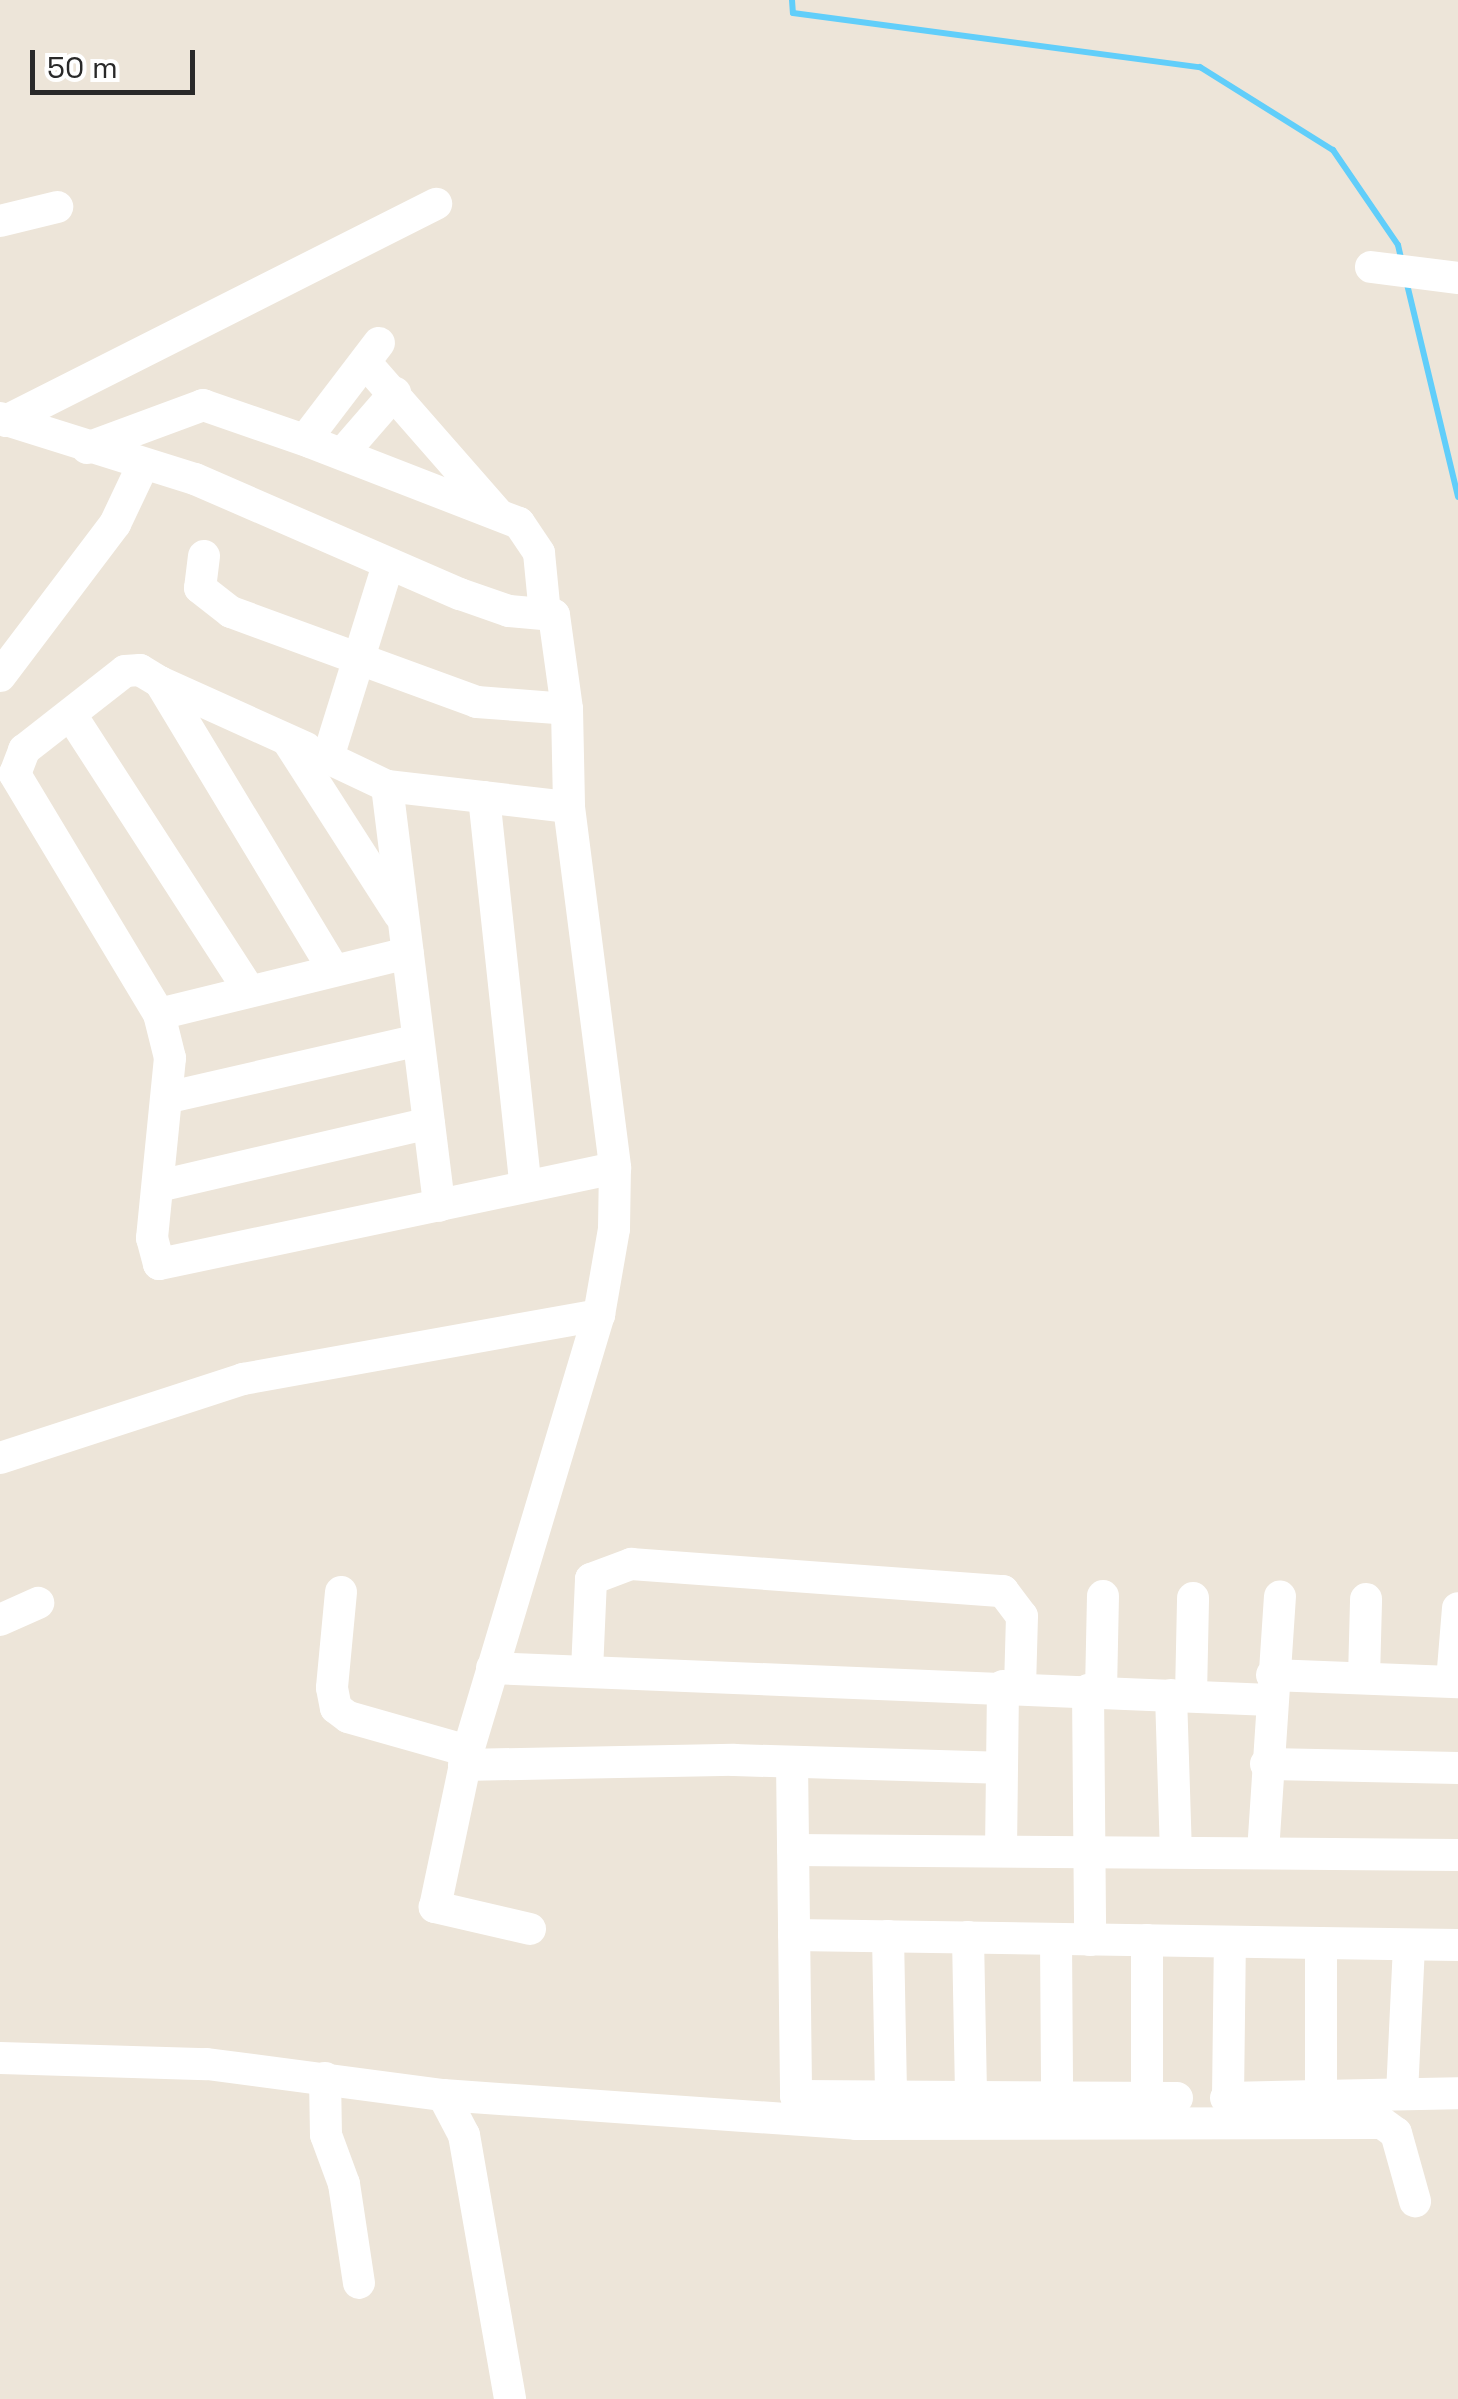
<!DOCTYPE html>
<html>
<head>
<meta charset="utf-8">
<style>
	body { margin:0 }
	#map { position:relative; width:1458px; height:2399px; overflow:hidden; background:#ede5d9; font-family:"Space Grotesk",sans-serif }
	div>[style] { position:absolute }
	.stream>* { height:6px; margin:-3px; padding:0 3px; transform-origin:3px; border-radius:3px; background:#61cefa }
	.minor>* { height:32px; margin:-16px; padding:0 16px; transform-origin:16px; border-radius:16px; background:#fff }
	span { translate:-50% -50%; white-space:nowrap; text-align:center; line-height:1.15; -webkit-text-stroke:8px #fff; paint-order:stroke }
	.scale { position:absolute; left:30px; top:50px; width:165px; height:45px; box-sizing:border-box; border:5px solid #292929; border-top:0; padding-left:12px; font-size:30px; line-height:35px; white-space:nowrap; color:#292929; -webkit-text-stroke:8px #fff; paint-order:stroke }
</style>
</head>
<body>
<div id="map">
	<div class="stream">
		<div style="left:792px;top:0;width:13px;rotate:86deg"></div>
		<div style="left:793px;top:13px;width:411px;rotate:7.6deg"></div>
		<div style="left:1200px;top:67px;width:157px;rotate:32deg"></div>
		<div style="left:1333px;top:150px;width:115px;rotate:55.6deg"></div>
		<div style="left:1398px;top:245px;width:18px;rotate:77deg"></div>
		<div style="left:1406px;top:280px;width:223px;rotate:76.5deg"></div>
	</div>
	<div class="minor">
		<div style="left:0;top:221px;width:59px;rotate:-13.8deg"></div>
		<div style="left:1371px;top:267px;width:88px;rotate:7.2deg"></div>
		<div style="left:365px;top:362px;width:201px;rotate:48.8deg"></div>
		<div style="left:0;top:418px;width:204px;rotate:17.4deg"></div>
		<div style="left:195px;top:479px;width:289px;rotate:23.5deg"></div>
		<div style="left:460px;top:594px;width:52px;rotate:19.1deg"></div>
		<div style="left:509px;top:611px;width:45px;rotate:5.1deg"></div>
		<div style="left:554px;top:615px;width:95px;rotate:82.1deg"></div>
		<div style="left:567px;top:709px;width:98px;rotate:88.8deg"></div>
		<div style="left:569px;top:807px;width:364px;rotate:82.7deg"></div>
		<div style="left:615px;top:1168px;width:466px;rotate:168.1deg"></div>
		<div style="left:159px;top:1264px;width:27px;rotate:-105deg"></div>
		<div style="left:152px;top:1238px;width:181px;rotate:-84.3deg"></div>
		<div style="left:170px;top:1058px;width:45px;rotate:-104deg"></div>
		<div style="left:159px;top:1014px;width:256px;rotate:-13.8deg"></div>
		<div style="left:6px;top:421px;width:482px;rotate:-26.8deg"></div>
		<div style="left:305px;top:440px;width:122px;rotate:-52.7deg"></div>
		<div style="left:87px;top:448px;width:124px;rotate:-20.3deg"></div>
		<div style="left:203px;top:405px;width:113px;rotate:19.1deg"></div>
		<div style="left:310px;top:442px;width:224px;rotate:21.2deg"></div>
		<div style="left:519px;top:523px;width:36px;rotate:56deg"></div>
		<div style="left:539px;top:553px;width:61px;rotate:84.4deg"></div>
		<div style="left:342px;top:454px;width:81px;rotate:-49deg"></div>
		<div style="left:204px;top:556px;width:32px;rotate:97deg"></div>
		<div style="left:200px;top:588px;width:39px;rotate:38deg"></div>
		<div style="left:231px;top:612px;width:262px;rotate:20.1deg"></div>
		<div style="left:477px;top:702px;width:90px;rotate:4.4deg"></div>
		<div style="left:387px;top:568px;width:199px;rotate:107.3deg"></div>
		<div style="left:328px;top:758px;width:65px;rotate:25.4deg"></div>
		<div style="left:387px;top:786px;width:183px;rotate:6.6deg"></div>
		<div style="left:0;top:676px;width:191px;rotate:-52.9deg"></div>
		<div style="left:115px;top:524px;width:63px;rotate:-64.7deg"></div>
		<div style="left:160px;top:682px;width:160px;rotate:24.3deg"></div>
		<div style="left:71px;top:715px;width:326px;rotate:57.1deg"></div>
		<div style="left:288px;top:741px;width:206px;rotate:57.3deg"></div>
		<div style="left:387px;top:786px;width:423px;rotate:82.9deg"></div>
		<div style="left:484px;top:797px;width:388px;rotate:83.9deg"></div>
		<div style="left:159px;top:1014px;width:280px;rotate:-121deg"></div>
		<div style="left:15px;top:774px;width:26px;rotate:-69deg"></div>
		<div style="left:24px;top:750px;width:128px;rotate:-38deg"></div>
		<div style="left:125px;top:671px;width:15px;rotate:-4deg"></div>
		<div style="left:140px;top:670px;width:23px;rotate:31deg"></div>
		<div style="left:160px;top:682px;width:336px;rotate:58.9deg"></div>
		<div style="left:170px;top:1097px;width:254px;rotate:-12.9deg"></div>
		<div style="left:159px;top:1186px;width:277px;rotate:-13.1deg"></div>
		<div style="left:0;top:1458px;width:256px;rotate:-18deg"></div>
		<div style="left:243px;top:1379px;width:362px;rotate:-10.2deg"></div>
		<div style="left:341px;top:1592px;width:96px;rotate:95.4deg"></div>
		<div style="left:332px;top:1688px;width:20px;rotate:79deg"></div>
		<div style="left:336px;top:1708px;width:15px;rotate:37deg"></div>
		<div style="left:348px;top:1717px;width:125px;rotate:15.8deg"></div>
		<div style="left:0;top:1620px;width:42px;rotate:-24.1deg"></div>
		<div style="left:492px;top:1668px;width:779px;rotate:2.36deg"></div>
		<div style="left:587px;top:1671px;width:92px;rotate:-87.5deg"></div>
		<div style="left:591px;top:1579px;width:43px;rotate:-20.6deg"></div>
		<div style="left:631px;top:1564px;width:373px;rotate:4.2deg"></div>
		<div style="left:1003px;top:1591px;width:31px;rotate:53deg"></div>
		<div style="left:1022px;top:1616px;width:71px;rotate:91.6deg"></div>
		<div style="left:1272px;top:1675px;width:186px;rotate:2.2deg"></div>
		<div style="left:1364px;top:1678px;width:79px;rotate:-88.5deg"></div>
		<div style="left:1452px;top:1681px;width:73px;rotate:-85.3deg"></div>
		<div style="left:1088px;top:1690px;width:250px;rotate:89.5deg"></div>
		<div style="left:1101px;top:1691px;width:95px;rotate:-88.8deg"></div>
		<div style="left:1171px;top:1695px;width:156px;rotate:88.2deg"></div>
		<div style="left:1191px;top:1696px;width:98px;rotate:-88.8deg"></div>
		<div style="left:792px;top:1762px;width:334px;rotate:89.3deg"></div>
		<div style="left:796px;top:2096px;width:381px;rotate:0.3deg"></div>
		<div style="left:1266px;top:1764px;width:192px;rotate:1.2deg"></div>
		<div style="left:464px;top:1765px;width:270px;rotate:-1.1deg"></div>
		<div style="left:734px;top:1760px;width:264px;rotate:1.7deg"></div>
		<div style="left:793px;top:1850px;width:665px;rotate:0.43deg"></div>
		<div style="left:1001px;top:1851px;width:165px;rotate:-89.3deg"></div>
		<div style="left:1263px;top:1852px;width:256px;rotate:-86.2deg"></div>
		<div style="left:530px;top:1929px;width:98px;rotate:-167deg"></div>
		<div style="left:435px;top:1907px;width:159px;rotate:-78.1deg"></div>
		<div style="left:468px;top:1751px;width:455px;rotate:-73.3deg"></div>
		<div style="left:599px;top:1315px;width:87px;rotate:-80.1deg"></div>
		<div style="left:614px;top:1229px;width:61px;rotate:-89.1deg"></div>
		<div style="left:794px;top:1935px;width:664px;rotate:0.86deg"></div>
		<div style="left:888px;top:1936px;width:161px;rotate:88.9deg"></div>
		<div style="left:968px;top:1937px;width:160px;rotate:88.9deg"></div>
		<div style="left:1056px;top:1939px;width:156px;rotate:89.6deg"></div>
		<div style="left:1147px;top:1940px;width:158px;rotate:90deg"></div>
		<div style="left:0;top:2058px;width:207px;rotate:1.7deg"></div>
		<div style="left:207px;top:2064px;width:238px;rotate:7.5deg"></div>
		<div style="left:443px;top:2095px;width:45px;rotate:62.3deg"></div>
		<div style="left:464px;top:2135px;width:268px;rotate:80.1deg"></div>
		<div style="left:325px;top:2078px;width:57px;rotate:89deg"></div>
		<div style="left:326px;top:2135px;width:52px;rotate:69.8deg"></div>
		<div style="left:344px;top:2184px;width:100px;rotate:81.4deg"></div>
		<div style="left:1321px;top:2094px;width:151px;rotate:-90deg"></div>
		<div style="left:1402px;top:2094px;width:149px;rotate:-87.3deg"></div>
		<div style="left:443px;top:2095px;width:414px;rotate:4deg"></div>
		<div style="left:856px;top:2124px;width:526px;rotate:-0.11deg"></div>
		<div style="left:1382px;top:2123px;width:17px;rotate:36deg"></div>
		<div style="left:1396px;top:2133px;width:71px;rotate:74.4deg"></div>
		<div style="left:1226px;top:2098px;width:232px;rotate:-1.2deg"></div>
		<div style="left:1228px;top:2098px;width:156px;rotate:-89.3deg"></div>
	</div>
	<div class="scale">50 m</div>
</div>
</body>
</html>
